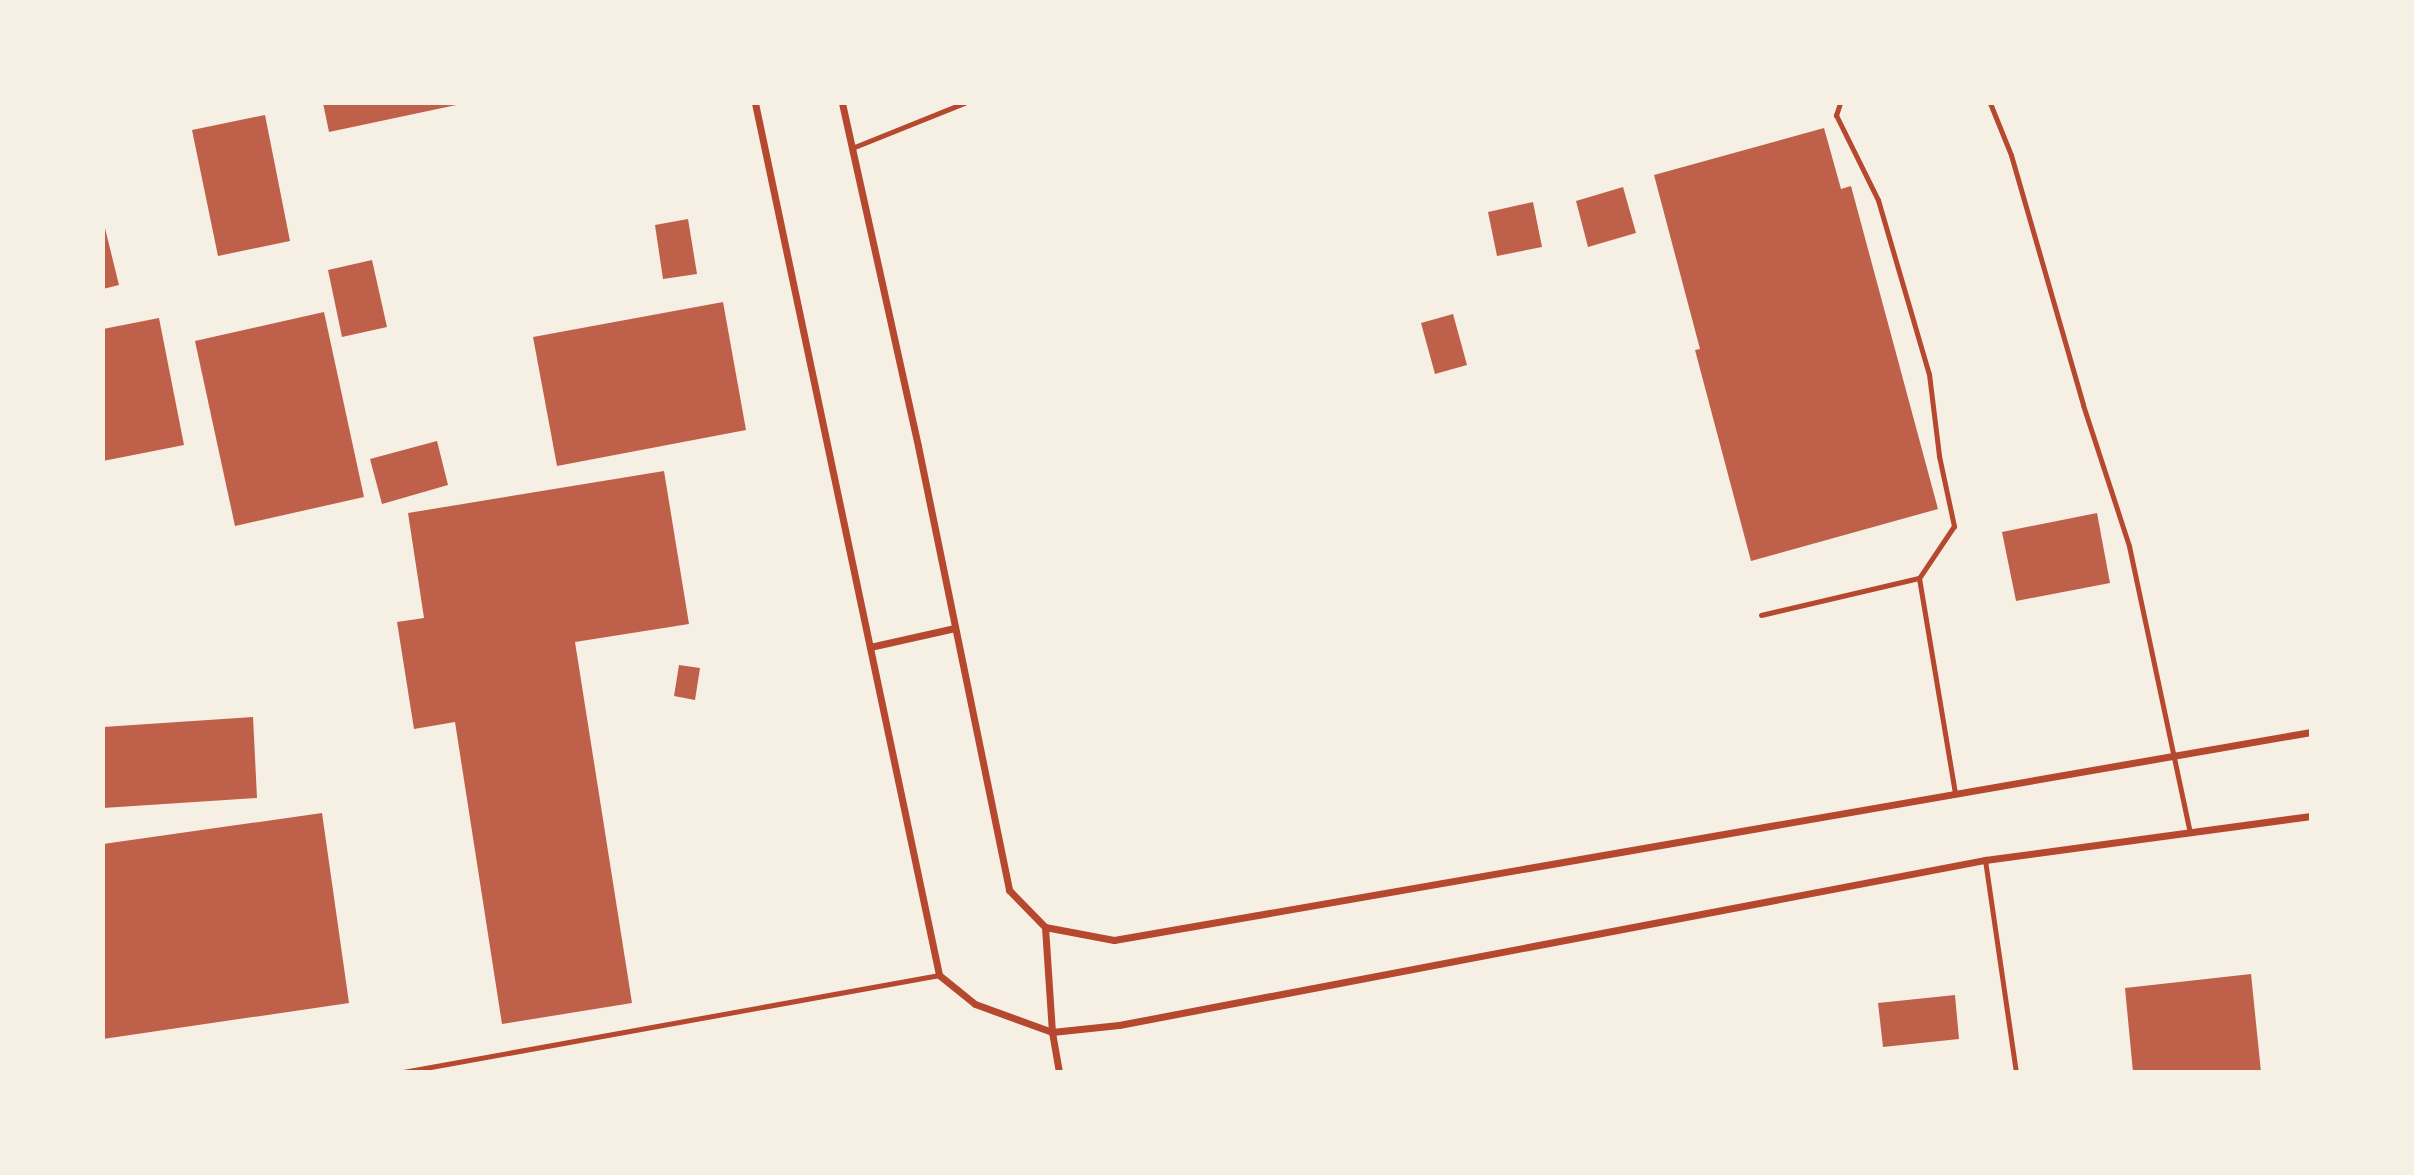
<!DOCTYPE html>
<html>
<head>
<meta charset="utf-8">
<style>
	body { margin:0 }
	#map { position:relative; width:2414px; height:1175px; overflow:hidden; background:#f6efe4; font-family:Manrope,sans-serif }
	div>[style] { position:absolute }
	.building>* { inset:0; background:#bf614a }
	.service>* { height:5px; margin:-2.5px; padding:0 2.5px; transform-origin:2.5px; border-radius:2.5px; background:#b5482f }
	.minor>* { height:7px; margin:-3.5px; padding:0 3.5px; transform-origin:3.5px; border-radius:3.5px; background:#b5482f }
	span { translate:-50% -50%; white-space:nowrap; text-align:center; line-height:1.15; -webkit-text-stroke:5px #f6efe4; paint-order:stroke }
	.frame { position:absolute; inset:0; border:105px solid #f6efe4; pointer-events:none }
</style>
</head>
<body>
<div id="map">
	<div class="building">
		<div style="clip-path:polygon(323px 103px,461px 103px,461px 104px,329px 132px)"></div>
		<div style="clip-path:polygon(265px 115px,290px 241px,218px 256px,192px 130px)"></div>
		<div style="clip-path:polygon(1824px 128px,1841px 189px,1851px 186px,1938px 509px,1751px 561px,1695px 350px,1700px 349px,1654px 175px)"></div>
		<div style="clip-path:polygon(1623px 187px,1636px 233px,1588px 247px,1576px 201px)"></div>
		<div style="clip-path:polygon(1533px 202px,1542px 247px,1497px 256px,1488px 212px)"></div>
		<div style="clip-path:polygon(688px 219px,697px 274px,663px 279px,655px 225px)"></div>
		<div style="clip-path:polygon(103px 220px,119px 285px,103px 289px)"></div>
		<div style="clip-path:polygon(372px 260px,387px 327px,342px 337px,328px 270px)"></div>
		<div style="clip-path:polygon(723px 302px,746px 430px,557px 466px,533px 337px)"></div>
		<div style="clip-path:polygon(324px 312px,364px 497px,235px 526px,195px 341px)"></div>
		<div style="clip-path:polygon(1453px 314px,1467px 365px,1435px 374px,1421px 323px)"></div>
		<div style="clip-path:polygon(159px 318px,184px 445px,103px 461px,103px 329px)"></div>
		<div style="clip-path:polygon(437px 441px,448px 485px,382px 504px,370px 459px)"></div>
		<div style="clip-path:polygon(664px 471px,689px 624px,575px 642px,632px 1003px,502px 1024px,455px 722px,414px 729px,397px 622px,424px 618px,408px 513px)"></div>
		<div style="clip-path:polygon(2097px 513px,2110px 583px,2016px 601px,2002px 532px)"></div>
		<div style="clip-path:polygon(679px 665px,700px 668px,695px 700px,674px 696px)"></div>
		<div style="clip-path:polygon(253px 717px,257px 798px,103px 808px,103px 727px)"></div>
		<div style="clip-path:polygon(322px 813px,349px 1003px,103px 1039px,103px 844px)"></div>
		<div style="clip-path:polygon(2251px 974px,2261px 1072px,2133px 1072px,2125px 988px)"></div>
		<div style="clip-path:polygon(1955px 995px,1959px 1039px,1883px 1047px,1878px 1003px)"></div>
	</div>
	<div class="service">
		<div style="left:1840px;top:103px;width:13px;rotate:108deg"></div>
		<div style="left:1836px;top:115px;width:95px;rotate:63.7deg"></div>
		<div style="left:1878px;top:200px;width:181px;rotate:73.7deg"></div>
		<div style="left:1929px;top:374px;width:83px;rotate:83deg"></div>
		<div style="left:1939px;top:456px;width:72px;rotate:77.9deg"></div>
		<div style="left:1954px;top:526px;width:63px;rotate:123.9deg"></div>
		<div style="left:1919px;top:578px;width:217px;rotate:80.5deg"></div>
		<div style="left:1990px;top:103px;width:56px;rotate:68deg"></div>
		<div style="left:2011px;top:155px;width:260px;rotate:73.9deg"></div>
		<div style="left:2083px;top:405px;width:148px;rotate:71.9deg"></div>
		<div style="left:2129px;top:546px;width:292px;rotate:78deg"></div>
		<div style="left:852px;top:148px;width:121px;rotate:-21.9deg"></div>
		<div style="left:1761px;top:615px;width:162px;rotate:-13.2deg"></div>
		<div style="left:1985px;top:860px;width:214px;rotate:81.7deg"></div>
		<div style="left:403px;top:1072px;width:545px;rotate:-10.26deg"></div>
	</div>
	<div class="minor">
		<div style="left:755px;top:103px;width:891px;rotate:78.08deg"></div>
		<div style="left:939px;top:975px;width:46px;rotate:38.9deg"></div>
		<div style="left:975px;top:1004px;width:82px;rotate:20deg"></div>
		<div style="left:1052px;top:1032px;width:67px;rotate:-6deg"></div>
		<div style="left:1119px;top:1025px;width:882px;rotate:-10.79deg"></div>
		<div style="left:1985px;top:860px;width:329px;rotate:-7.7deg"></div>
		<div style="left:842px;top:103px;width:351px;rotate:77.5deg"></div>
		<div style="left:918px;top:446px;width:453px;rotate:78.4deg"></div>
		<div style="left:1009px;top:890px;width:52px;rotate:45.8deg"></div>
		<div style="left:1045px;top:927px;width:70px;rotate:10.7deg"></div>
		<div style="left:1114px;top:940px;width:1215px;rotate:-9.86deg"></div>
		<div style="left:870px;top:647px;width:87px;rotate:-12.6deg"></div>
		<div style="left:1045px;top:927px;width:105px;rotate:86.2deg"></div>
		<div style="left:1052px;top:1032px;width:41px;rotate:80.1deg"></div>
	</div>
	<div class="frame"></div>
</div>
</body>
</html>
